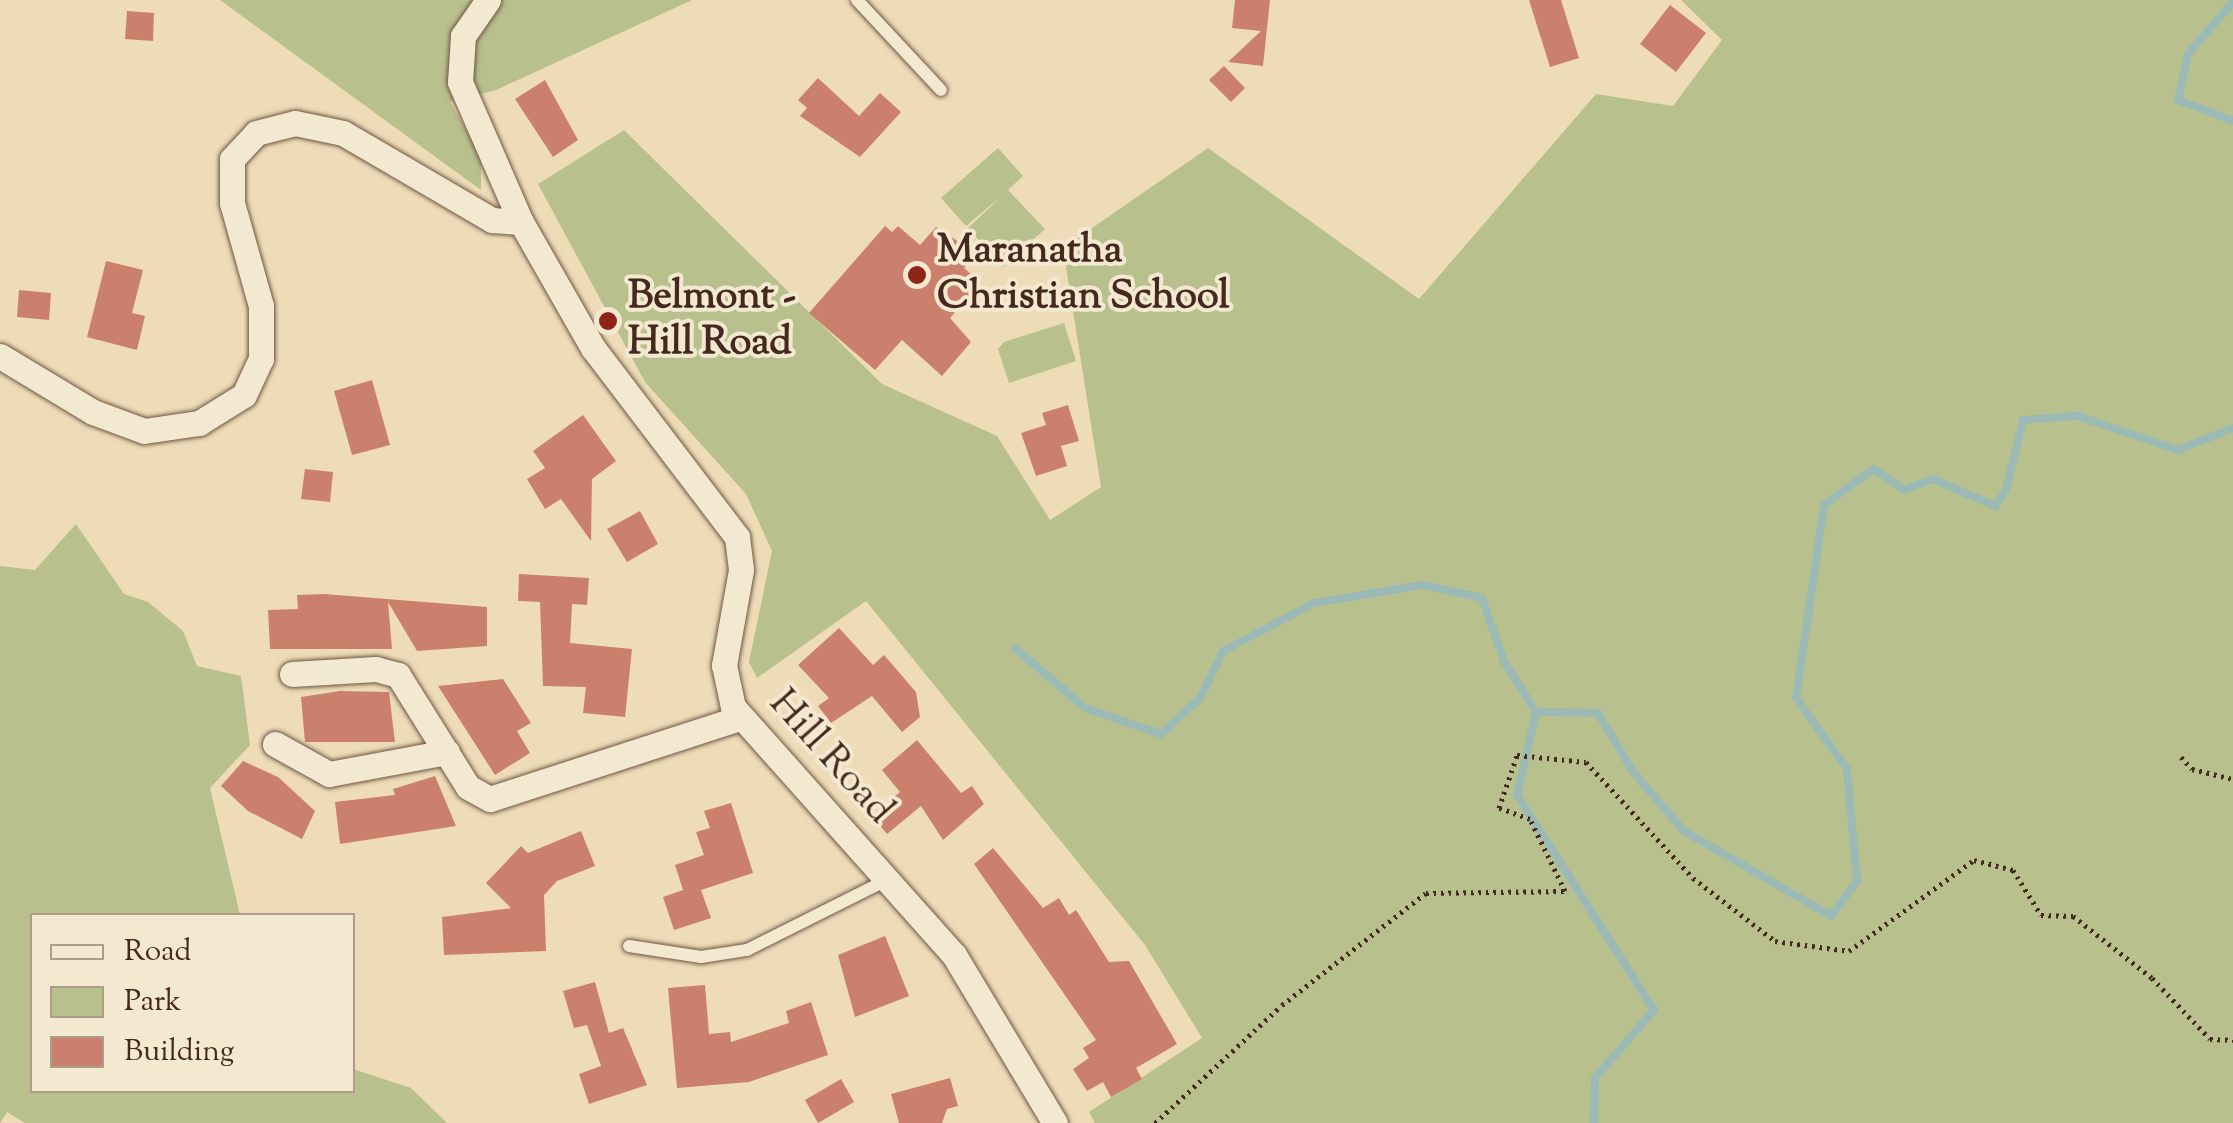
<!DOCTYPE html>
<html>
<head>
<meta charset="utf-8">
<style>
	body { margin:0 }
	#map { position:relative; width:2233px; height:1123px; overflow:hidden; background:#eddcb7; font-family:"Sorts Mill Goudy",serif }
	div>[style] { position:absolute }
	.green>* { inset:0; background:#b8c08e }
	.stream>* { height:8px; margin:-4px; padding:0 4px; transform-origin:4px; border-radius:4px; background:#9bbab6 }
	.building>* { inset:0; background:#cb806d }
	.path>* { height:5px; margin-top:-2.5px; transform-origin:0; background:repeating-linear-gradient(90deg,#45291e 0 2.5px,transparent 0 7.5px) }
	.roads { filter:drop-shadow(0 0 2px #6f5644) drop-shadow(0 0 2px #6f5644) }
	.service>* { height:12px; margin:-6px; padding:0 6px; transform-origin:6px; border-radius:6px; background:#f3e8d0 }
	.minor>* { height:25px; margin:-12.5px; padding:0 12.5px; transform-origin:12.5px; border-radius:12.5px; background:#f3e8d0 }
	.dots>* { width:28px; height:28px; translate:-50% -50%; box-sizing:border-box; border:5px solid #f3e8d0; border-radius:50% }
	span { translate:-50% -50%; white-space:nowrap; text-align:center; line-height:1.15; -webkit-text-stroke:8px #f3e8d0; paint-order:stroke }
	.poi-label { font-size:40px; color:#45291e; font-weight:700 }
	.left { translate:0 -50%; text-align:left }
	.street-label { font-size:40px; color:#45291e }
	.legend { position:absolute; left:30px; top:913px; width:325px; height:180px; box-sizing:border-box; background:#f3e8d0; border:2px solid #ad9c89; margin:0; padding:12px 18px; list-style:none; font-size:30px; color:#45291e }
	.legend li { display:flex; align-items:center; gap:20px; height:50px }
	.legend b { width:50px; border:2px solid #ad9c89 }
</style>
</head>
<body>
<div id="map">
	<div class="green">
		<div style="clip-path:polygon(220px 0,692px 0,496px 90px,450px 102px,481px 156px,481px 190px)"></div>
		<div style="clip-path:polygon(1681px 0,2233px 0,2233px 1123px,1095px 1123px,1089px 1112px,1202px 1038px,1145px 945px,866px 601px,757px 678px,749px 662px,772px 551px,746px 494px,645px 382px,538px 184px,624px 130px,882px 384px,997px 436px,1050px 520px,1101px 487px,1063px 248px,1208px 148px,1419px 299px,1596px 94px,1673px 106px,1722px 40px)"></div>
		<div style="clip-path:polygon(998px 148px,1023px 176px,1008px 190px,1045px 229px,1003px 267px,968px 228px,1003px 195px,966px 226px,941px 198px)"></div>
		<div style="clip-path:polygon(1064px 323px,1076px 361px,1009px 383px,998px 349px,1004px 342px)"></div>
		<div style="clip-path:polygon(76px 524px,124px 594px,148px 602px,183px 631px,197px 666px,241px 676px,250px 745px,210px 788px,240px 915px,32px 916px,32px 1090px,352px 1090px,353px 1069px,411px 1088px,447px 1123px,25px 1123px,7px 1112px,0 1123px,0 566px,35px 570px)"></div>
	</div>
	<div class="stream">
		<div style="left:2233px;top:2px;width:69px;rotate:130.9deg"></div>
		<div style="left:2188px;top:54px;width:47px;rotate:102.3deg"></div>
		<div style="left:2178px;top:100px;width:59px;rotate:20.9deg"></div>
		<div style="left:1015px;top:648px;width:92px;rotate:40.6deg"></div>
		<div style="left:1085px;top:708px;width:80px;rotate:18.9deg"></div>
		<div style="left:1161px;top:734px;width:53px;rotate:-42.7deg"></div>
		<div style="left:1200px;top:698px;width:52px;rotate:-63.9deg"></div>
		<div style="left:1223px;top:651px;width:103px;rotate:-27.8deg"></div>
		<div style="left:1314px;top:603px;width:110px;rotate:-9.4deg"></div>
		<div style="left:1423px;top:585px;width:60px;rotate:12.4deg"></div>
		<div style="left:1482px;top:598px;width:67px;rotate:70.8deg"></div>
		<div style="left:1504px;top:661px;width:60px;rotate:57.9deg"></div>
		<div style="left:1594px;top:1123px;width:45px;rotate:-88.7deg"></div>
		<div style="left:1595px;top:1078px;width:90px;rotate:-49.1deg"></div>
		<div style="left:1654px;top:1010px;width:255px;rotate:-122.5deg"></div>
		<div style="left:1517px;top:795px;width:85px;rotate:-77.1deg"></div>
		<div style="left:1536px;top:712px;width:62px;rotate:0.9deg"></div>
		<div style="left:1598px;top:713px;width:69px;rotate:59.3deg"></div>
		<div style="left:1633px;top:772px;width:78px;rotate:49.2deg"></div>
		<div style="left:1684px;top:831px;width:170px;rotate:30deg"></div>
		<div style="left:1831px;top:916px;width:44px;rotate:-53.4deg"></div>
		<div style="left:1857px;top:881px;width:112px;rotate:-95.1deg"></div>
		<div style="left:1847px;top:769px;width:87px;rotate:-125.7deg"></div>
		<div style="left:1796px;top:698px;width:195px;rotate:-81.7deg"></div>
		<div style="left:1824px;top:505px;width:62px;rotate:-35.8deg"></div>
		<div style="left:1874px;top:469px;width:37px;rotate:35deg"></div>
		<div style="left:1904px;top:490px;width:31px;rotate:-21deg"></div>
		<div style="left:1933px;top:479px;width:68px;rotate:23.5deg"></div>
		<div style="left:1995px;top:506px;width:19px;rotate:-55deg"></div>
		<div style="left:2006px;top:490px;width:72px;rotate:-76.3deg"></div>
		<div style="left:2023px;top:420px;width:55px;rotate:-4.2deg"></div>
		<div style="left:2078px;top:416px;width:106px;rotate:18.8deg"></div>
		<div style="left:2178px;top:450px;width:59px;rotate:-21.8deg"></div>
	</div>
	<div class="building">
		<div style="clip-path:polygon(1235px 0,1270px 0,1263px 66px,1228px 62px,1261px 31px,1232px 28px)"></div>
		<div style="clip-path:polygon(1529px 0,1561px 0,1579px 58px,1550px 67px)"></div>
		<div style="clip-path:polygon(1670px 5px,1706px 33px,1676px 72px,1640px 44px)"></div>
		<div style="clip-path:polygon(127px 11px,154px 13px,153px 41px,125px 39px)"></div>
		<div style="clip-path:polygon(1224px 66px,1245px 88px,1231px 102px,1209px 80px)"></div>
		<div style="clip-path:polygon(818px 78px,859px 116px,880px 93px,901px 112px,860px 157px,800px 116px,807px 108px,798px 100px)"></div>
		<div style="clip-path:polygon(545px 80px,578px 140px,553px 157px,515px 99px)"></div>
		<div style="clip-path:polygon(885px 226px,892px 232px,898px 226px,920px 245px,936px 227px,977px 254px,964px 268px,981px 283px,950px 318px,971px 342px,942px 376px,902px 340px,875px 370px,809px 313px)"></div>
		<div style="clip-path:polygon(106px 261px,143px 270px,132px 313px,145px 316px,137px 350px,87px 337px)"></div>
		<div style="clip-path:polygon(19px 290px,51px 293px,49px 320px,17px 317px)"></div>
		<div style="clip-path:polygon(372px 380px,390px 445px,352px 455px,334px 391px)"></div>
		<div style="clip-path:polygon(1068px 405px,1079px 441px,1061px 446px,1067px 466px,1036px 476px,1021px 433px,1046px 425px,1042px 413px)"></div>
		<div style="clip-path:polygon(583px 415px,616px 461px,592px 479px,591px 541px,561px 499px,545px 509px,527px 479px,545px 468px,533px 451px)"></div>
		<div style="clip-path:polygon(305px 469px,333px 472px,330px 502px,301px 499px)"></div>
		<div style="clip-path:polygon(640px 511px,658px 544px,627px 562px,607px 529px)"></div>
		<div style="clip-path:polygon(519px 574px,589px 578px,587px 605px,572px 604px,570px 643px,632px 649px,625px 717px,583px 713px,586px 687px,543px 686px,540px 602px,518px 601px)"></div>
		<div style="clip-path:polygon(324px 594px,487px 607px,487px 646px,417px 651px,388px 602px,392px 649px,270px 649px,268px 610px,298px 609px,297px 595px)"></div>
		<div style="clip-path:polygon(839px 628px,873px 665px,884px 655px,916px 692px,920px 717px,902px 732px,872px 696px,831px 723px,818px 706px,829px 698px,798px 665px)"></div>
		<div style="clip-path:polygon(503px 679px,531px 723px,517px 731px,530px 753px,495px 775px,438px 686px)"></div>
		<div style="clip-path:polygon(340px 691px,389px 692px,395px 742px,305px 742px,301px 697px)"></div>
		<div style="clip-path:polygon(917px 740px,961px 793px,972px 786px,984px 804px,943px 840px,921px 806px,887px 834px,872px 816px,900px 792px,882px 770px)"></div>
		<div style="clip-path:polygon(243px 761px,278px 777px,315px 811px,302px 839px,248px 811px,221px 786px)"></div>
		<div style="clip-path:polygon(435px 776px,456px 826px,340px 844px,335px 802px,395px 795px,393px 789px)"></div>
		<div style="clip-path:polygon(731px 803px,753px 873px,701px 890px,711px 918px,674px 930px,663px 897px,683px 890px,675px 865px,704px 855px,696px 832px,710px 828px,704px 811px)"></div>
		<div style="clip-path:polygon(581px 831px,595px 866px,557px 881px,544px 895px,546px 951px,444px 955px,442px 917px,511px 908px,486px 883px,521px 846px,528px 853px)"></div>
		<div style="clip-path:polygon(993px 848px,1043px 908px,1059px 898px,1069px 915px,1076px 910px,1109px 962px,1129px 961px,1177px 1044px,1136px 1068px,1142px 1079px,1111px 1097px,1103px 1082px,1087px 1091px,1073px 1069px,1089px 1058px,1083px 1048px,1096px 1040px,974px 864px)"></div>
		<div style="clip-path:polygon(885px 936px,909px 996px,855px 1017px,838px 955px)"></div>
		<div style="clip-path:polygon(595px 982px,609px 1033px,623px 1028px,647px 1085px,589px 1104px,579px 1074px,601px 1066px,587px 1025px,574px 1028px,563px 991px)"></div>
		<div style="clip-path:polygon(705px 985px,709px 1034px,730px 1032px,731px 1042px,789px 1023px,786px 1011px,811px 1002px,828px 1055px,749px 1082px,677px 1088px,668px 988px)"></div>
		<div style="clip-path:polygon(950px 1078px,958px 1106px,947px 1109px,942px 1123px,899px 1123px,891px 1094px)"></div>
		<div style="clip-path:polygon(841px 1079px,854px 1102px,818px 1123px,805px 1100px)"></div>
	</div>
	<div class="path">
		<div style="left:2181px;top:757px;width:16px;rotate:47deg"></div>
		<div style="left:2192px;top:769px;width:42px;rotate:13.7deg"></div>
		<div style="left:1155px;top:1123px;width:173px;rotate:-42.9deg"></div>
		<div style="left:1282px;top:1005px;width:182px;rotate:-37.9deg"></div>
		<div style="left:1426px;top:893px;width:139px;rotate:-0.8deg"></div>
		<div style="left:1565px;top:891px;width:80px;rotate:-115.9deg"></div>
		<div style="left:1530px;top:819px;width:33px;rotate:-160deg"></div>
		<div style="left:1499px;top:808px;width:56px;rotate:-71.2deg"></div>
		<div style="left:1517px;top:755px;width:69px;rotate:5.8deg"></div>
		<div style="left:1586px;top:762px;width:158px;rotate:47.3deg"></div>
		<div style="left:1693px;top:878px;width:103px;rotate:37.5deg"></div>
		<div style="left:1775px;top:941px;width:75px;rotate:7.7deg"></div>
		<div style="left:1849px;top:951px;width:155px;rotate:-36.1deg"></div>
		<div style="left:1974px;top:860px;width:40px;rotate:14.4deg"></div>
		<div style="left:2013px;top:870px;width:53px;rotate:58.1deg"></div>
		<div style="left:2041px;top:915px;width:32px;rotate:2deg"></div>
		<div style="left:2073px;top:916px;width:100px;rotate:38.1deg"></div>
		<div style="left:2152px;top:978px;width:84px;rotate:46.4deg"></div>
		<div style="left:2210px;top:1039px;width:23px;rotate:2deg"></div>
	</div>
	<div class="roads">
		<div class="service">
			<div style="left:857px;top:0;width:123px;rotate:47deg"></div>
			<div style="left:629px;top:946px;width:73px;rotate:8.7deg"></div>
			<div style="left:701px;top:957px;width:47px;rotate:-8.7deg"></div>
			<div style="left:747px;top:950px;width:157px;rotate:-26.6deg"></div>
		</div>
		<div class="minor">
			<div style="left:488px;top:0;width:44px;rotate:124.8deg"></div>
			<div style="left:463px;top:36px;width:46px;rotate:93.7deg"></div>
			<div style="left:460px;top:82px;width:153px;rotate:66.5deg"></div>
			<div style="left:521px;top:222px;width:145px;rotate:60.3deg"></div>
			<div style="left:593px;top:348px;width:238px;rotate:52.7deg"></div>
			<div style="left:737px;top:537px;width:33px;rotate:83deg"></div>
			<div style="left:741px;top:570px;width:97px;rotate:100.1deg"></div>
			<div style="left:724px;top:665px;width:43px;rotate:77.9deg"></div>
			<div style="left:733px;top:707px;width:332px;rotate:48.3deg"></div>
			<div style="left:954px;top:955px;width:196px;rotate:59deg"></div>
			<div style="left:0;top:356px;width:109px;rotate:31.1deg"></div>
			<div style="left:93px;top:412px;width:54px;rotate:20.4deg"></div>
			<div style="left:144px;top:431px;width:56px;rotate:-8.3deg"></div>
			<div style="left:199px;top:423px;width:53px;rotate:-31.9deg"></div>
			<div style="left:244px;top:395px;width:40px;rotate:-65deg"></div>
			<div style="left:261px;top:359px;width:53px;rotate:-90deg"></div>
			<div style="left:261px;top:306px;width:107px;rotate:-105.7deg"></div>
			<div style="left:232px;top:203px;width:44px;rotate:-90deg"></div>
			<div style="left:232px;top:159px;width:35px;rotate:-47deg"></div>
			<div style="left:256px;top:133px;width:40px;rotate:-14.4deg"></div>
			<div style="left:295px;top:123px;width:49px;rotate:11.8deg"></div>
			<div style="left:343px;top:133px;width:173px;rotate:30.3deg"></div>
			<div style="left:492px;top:220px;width:29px;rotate:4deg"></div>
			<div style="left:292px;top:674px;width:84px;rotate:-3.4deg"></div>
			<div style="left:376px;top:669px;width:23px;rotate:15deg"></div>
			<div style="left:398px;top:675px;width:132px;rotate:58deg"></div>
			<div style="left:468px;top:787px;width:25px;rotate:29deg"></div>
			<div style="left:490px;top:799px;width:262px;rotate:-18deg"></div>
			<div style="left:275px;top:744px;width:62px;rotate:29.1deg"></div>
			<div style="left:329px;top:774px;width:120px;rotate:-10.6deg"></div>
		</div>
	</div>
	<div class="dots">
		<div style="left:917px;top:275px;background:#8f2418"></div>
		<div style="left:608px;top:321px;background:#8f2418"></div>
	</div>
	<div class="poi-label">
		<span class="left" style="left:937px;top:275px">Maranatha<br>Christian School</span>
		<span class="left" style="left:628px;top:321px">Belmont -<br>Hill Road</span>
	</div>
	<div class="street-label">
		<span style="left:830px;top:758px;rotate:48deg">Hill Road</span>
	</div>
	<ul class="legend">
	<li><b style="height:12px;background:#f3e8d0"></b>Road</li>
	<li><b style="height:28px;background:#b8c08e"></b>Park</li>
	<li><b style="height:28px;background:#cb806d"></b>Building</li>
	</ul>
</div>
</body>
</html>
